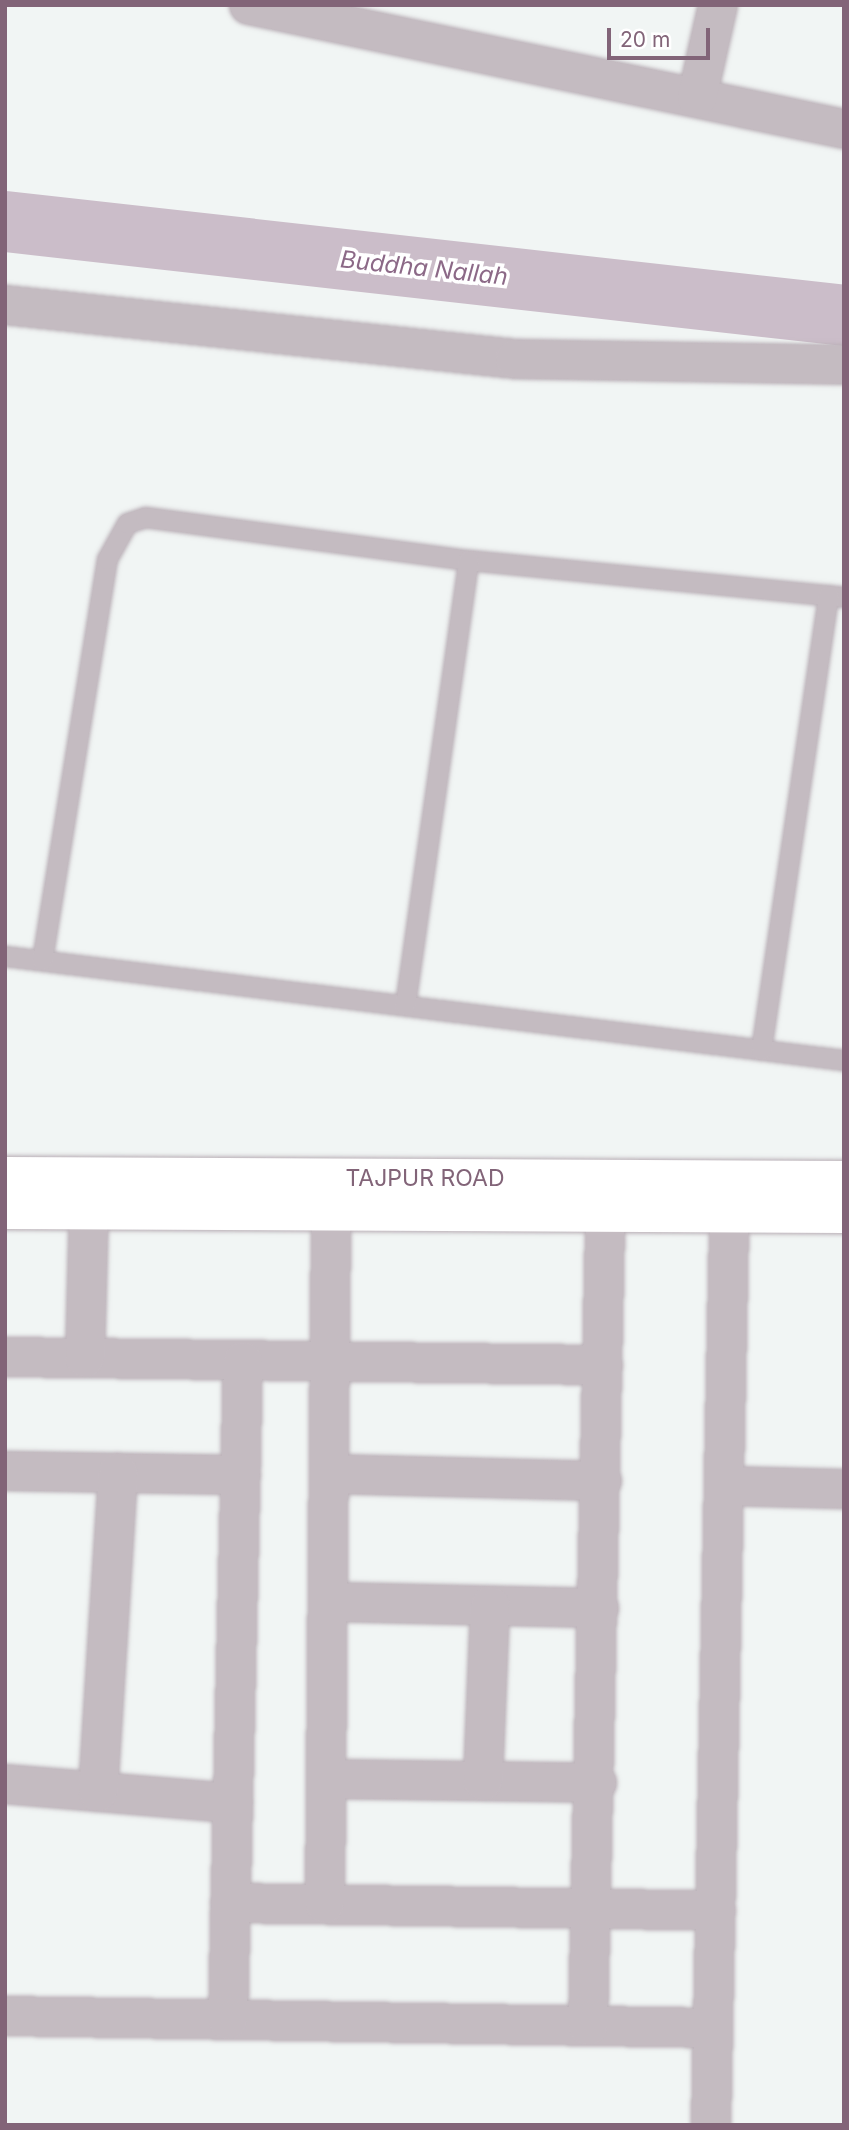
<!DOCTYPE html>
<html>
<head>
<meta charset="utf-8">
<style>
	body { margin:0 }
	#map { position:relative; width:849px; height:2130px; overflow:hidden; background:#f1f5f4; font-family:Inter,sans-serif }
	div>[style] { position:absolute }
	.river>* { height:61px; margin:-30.5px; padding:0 30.5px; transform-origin:30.5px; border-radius:30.5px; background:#cbbdc9 }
	.roads { filter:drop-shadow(0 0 2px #bab0b7) drop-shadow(0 0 2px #bab0b7) }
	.lane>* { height:19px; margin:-9.5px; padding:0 9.5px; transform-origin:9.5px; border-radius:9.5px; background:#c4bbc1 }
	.street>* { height:38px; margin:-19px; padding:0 19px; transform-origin:19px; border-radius:19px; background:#c4bbc1 }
	.secondary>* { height:38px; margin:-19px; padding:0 19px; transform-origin:19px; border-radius:19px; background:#fff }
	span { translate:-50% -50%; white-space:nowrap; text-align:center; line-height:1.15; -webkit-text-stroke:7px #fff; paint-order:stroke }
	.street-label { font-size:23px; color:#826478 }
	.water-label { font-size:24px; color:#8c6987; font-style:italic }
	.frame { position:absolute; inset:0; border:7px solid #826478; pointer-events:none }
	.scale { position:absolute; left:607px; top:28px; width:103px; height:32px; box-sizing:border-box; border:4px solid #826478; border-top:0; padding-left:9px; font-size:21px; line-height:24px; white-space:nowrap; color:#826478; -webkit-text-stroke:5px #fff; paint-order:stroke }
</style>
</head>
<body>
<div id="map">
	<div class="river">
		<div style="left:5px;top:221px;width:844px;rotate:6.39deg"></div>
	</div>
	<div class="roads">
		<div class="lane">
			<div style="left:5px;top:956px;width:845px;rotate:7.07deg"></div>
			<div style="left:42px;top:960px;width:406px;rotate:-80.8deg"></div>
			<div style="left:107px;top:559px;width:41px;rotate:-60.9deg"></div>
			<div style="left:127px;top:523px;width:19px;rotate:-18deg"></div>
			<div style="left:145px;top:517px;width:326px;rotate:7.6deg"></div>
			<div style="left:468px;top:560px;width:378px;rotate:5.6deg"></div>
			<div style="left:405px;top:1005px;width:449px;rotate:-81.9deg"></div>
			<div style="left:761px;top:1050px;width:460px;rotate:-81.6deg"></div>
		</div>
		<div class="street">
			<div style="left:249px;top:5px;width:608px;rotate:11.77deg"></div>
			<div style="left:697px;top:98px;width:95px;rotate:-77.3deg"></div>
			<div style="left:5px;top:305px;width:513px;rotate:6.04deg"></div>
			<div style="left:515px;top:359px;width:329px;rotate:1deg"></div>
			<div style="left:5px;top:1357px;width:598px;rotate:0.77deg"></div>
			<div style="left:85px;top:1358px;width:148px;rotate:-88.5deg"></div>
			<div style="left:5px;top:1471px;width:236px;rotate:1deg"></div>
			<div style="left:331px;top:1474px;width:271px;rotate:1.5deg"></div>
			<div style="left:726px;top:1486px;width:118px;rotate:1.5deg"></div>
			<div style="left:330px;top:1602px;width:269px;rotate:1.3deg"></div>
			<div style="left:327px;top:1779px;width:270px;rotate:0.8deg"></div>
			<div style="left:483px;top:1781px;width:175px;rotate:-87.7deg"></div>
			<div style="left:5px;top:1784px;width:229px;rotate:4.8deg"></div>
			<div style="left:98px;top:1792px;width:320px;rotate:-86.4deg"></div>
			<div style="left:230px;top:1903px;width:486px;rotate:0.9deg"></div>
			<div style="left:325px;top:1904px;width:691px;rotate:-89.5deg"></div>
			<div style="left:5px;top:2016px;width:708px;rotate:0.97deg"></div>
			<div style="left:228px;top:2020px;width:659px;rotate:-88.7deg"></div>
			<div style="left:588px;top:2026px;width:845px;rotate:-88.78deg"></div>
			<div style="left:711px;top:2125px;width:945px;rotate:-88.85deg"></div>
		</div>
		<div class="secondary">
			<div style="left:5px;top:1176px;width:839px;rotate:0.27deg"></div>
			<div style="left:5px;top:1210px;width:839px;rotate:0.27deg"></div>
		</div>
	</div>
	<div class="street-label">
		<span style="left:425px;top:1178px">TAJPUR ROAD</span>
	</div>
	<div class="water-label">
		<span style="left:424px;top:268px;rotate:6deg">Buddha Nallah</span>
	</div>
	<div class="frame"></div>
	<div class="scale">20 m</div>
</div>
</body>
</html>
